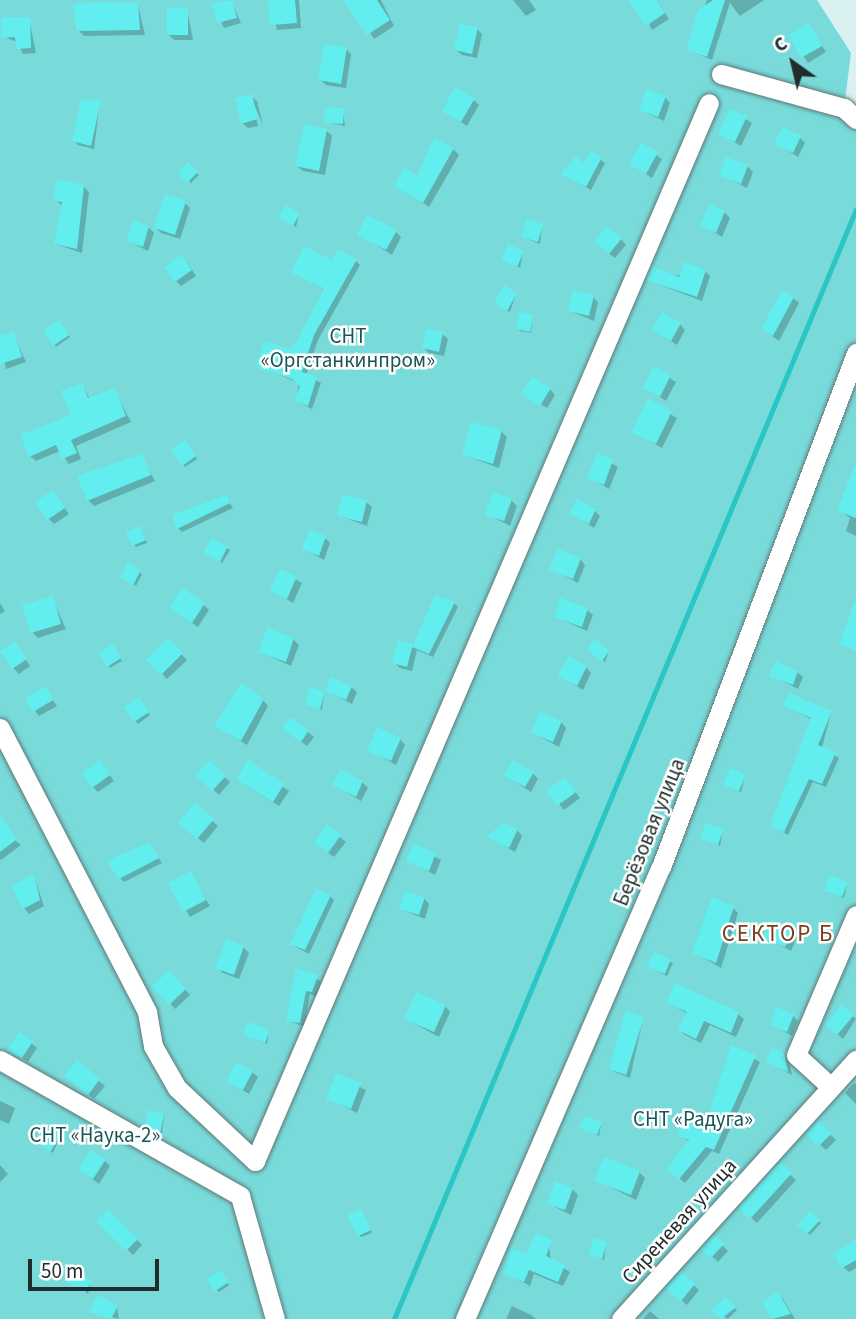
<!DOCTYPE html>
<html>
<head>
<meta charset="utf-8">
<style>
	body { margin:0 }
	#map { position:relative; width:856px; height:1319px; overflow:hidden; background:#d9f2f1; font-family:"Source Sans 3",sans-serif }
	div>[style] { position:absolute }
	.green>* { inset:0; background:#78dbda }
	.shadow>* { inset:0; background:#0003 }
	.stream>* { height:5px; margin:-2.5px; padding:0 2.5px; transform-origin:2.5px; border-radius:2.5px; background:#2cc5c5 }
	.building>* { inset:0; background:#62eeee }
	.roads { filter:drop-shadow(0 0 2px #617878) drop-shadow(0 0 2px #617878) }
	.minor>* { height:19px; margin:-9.5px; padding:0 9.5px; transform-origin:9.5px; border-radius:9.5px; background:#fff }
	span { translate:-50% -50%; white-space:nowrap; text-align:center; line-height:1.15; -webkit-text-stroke:5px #fff; paint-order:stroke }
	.park-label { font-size:21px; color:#195555 }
	.street-label { font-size:21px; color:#222c2c }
	.neighbourhood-label { font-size:23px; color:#7d3c1c; letter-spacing:2px }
	.north { position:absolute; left:758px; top:28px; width:70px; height:70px; -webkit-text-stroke:5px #fff; paint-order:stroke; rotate:326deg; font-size:19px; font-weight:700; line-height:28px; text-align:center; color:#222c2c }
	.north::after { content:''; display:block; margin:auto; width:24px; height:32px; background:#222c2c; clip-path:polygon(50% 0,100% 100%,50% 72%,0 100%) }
	.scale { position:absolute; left:28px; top:1259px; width:131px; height:32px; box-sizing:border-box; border:4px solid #222c2c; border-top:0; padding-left:9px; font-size:21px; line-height:24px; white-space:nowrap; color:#222c2c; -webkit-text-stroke:5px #fff; paint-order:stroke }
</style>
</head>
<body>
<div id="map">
	<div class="green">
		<div style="clip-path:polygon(0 0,817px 0,851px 53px,844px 108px,856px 119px,856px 1319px,0 1319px)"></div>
	</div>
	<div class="shadow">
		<div style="clip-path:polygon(231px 0,241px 23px,224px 28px,214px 5px)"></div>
		<div style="clip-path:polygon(270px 0,299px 0,301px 28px,277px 30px)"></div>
		<div style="clip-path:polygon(349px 0,381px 0,394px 26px,374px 39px)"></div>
		<div style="clip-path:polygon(513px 0,529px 0,536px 10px,526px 16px)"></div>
		<div style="clip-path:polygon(638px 0,657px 0,669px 19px,652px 30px)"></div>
		<div style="clip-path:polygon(707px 0,764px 0,740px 16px,730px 3px,712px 60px,688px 50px)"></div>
		<div style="clip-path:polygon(138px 5px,145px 35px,84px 36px,79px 31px)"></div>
		<div style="clip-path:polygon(187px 9px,193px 40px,174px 40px,169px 35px)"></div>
		<div style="clip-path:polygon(29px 19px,36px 53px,23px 54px,17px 42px,4px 37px)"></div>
		<div style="clip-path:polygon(808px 25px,826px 52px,808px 63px,790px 36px)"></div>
		<div style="clip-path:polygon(477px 29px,482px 34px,477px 58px,462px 55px,456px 50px)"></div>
		<div style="clip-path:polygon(346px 49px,351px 54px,346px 88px,326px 85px,320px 79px)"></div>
		<div style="clip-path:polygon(251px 96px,257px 101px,263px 125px,252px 100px,258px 126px,248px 128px,242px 123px)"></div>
		<div style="clip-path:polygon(665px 97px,670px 103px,664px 121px,641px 110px)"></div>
		<div style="clip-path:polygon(474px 100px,479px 105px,467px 126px,444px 110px)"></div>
		<div style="clip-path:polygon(100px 102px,94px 149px,78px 145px,74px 140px)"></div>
		<div style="clip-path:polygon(343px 110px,345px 126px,325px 122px)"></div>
		<div style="clip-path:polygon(731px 111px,752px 123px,741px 146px,721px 134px)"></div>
		<div style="clip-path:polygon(327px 131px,332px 136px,325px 175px,303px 171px,297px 166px)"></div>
		<div style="clip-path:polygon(800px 138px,805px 143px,798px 157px,777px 144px)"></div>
		<div style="clip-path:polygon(641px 145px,662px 159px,652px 178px,631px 164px)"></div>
		<div style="clip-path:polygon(453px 149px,459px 155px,429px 207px,396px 186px,418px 178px)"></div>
		<div style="clip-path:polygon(591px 153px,605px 163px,591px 190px,562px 174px,584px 166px)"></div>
		<div style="clip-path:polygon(188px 165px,199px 175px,191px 183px,180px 173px)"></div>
		<div style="clip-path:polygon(747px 166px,753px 172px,747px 188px,721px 175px)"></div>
		<div style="clip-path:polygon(83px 186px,89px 192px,82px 253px,55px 244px,63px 206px,55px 200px)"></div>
		<div style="clip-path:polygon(185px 203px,190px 208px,180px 239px,161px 233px,156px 228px)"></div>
		<div style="clip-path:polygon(724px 212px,730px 218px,722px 237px,702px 225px)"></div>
		<div style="clip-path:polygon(299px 214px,296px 227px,283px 220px)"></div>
		<div style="clip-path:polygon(542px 226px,540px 244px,523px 237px)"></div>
		<div style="clip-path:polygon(148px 227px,154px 233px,148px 251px,128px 241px)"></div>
		<div style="clip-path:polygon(396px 232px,401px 237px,392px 255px,359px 234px)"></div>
		<div style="clip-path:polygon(621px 239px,626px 245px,615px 258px,601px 248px)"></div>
		<div style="clip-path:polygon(523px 252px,520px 268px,503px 260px)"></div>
		<div style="clip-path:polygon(356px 261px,360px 265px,318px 340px,306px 375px,321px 383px,312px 409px,296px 401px,299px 383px,258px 366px,297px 345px,325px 290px,293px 271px)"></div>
		<div style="clip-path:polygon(187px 262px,196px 276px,181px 286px,176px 281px)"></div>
		<div style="clip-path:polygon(705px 271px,710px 276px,702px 301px,648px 280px)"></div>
		<div style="clip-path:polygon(516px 294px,510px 312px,498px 305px)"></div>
		<div style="clip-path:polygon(593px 297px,598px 302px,594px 321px,570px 311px)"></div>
		<div style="clip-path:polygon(793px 298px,799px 303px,779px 341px,763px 329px)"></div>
		<div style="clip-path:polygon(532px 316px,531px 333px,520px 331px,518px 329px)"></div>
		<div style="clip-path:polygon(680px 324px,685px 330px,677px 345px,654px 330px)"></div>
		<div style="clip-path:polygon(61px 325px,70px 337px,56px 347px,54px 344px)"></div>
		<div style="clip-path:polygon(13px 334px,26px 362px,6px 369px,0 338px)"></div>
		<div style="clip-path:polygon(442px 334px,448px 339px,444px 356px,429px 353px,424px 348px)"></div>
		<div style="clip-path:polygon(655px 369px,676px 382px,666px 401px,645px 388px)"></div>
		<div style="clip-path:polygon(82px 385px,90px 399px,114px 390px,131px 422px,76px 446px,81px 459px,69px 464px,60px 451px,36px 461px,30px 456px,74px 416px)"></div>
		<div style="clip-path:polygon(550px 389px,555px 395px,547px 408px,527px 396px)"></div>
		<div style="clip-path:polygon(648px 401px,677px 418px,662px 448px,634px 432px)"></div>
		<div style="clip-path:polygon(501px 431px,507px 437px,499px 468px,464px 455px)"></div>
		<div style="clip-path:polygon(187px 444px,197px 459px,185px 467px,183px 465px)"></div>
		<div style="clip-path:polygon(141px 456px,155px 481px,94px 506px,88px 500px)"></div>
		<div style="clip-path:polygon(598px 456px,618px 467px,609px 489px,589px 477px)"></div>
		<div style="clip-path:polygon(856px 490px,856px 536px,846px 531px,850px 518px,839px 510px)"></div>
		<div style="clip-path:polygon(53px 492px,69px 514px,54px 524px,49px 519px)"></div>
		<div style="clip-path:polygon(226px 497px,233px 508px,182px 532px,178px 528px)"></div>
		<div style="clip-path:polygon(511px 500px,517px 506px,510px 526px,487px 514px)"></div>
		<div style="clip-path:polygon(366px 502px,372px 507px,367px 526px,338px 515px)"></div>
		<div style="clip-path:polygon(595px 511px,600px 516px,594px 528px,571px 513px)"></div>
		<div style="clip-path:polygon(142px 530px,147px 543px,136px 547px,134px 545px)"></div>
		<div style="clip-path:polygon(325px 538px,330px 543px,324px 560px,304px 549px)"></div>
		<div style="clip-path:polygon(212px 540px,230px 550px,222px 563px,208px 554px)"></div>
		<div style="clip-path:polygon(580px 559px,585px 565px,578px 583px,551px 569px)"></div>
		<div style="clip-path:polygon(129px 565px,142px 574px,136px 586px,125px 579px)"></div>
		<div style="clip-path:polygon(281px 571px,302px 583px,293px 603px,272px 590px)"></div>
		<div style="clip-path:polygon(52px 598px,66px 629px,38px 638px,32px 632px)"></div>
		<div style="clip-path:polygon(0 603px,5px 611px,0 614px)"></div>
		<div style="clip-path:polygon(454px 603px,458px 607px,433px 657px,417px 650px,412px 671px,400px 668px,394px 662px,399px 642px,414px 647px)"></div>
		<div style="clip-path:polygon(203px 604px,209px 610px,198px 627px,171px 608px)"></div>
		<div style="clip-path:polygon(587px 610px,593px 615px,587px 631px,556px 617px)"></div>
		<div style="clip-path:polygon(293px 639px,299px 645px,291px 666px,260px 652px)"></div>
		<div style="clip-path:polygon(168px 641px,187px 660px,167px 679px,149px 660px)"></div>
		<div style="clip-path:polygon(17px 646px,30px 666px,19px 674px,13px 668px)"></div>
		<div style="clip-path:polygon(115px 649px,122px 661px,110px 668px,108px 665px)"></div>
		<div style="clip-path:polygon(609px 651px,605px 662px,591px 652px)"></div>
		<div style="clip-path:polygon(586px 667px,591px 673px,583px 690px,560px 676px)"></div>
		<div style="clip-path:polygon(797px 672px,803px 677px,798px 689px,771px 675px)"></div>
		<div style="clip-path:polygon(351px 687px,357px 692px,352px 704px,327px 691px)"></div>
		<div style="clip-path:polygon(45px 689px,57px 706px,39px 716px,34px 710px)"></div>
		<div style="clip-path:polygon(324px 694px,322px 710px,307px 703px)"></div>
		<div style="clip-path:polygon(263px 700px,268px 706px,247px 745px,216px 726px)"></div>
		<div style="clip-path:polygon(141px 701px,150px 715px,138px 724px,126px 707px)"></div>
		<div style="clip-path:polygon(785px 706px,831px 713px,822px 748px,839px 758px,826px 787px,813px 782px,788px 835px,773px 826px,813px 720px)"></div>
		<div style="clip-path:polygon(291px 719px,314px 737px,307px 746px,284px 729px)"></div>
		<div style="clip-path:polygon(561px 722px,566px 728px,559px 747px,533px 733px)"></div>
		<div style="clip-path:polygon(400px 739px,405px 745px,396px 765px,369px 750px)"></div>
		<div style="clip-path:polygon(100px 762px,114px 781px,98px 792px,93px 787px)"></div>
		<div style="clip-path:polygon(209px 763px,230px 782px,219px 795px,198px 775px)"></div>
		<div style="clip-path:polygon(248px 763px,289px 791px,279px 806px,244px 784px)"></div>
		<div style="clip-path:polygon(533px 773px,538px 779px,531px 792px,506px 776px)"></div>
		<div style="clip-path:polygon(745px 776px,741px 792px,725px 784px)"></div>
		<div style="clip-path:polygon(362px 782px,368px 788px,361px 801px,334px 785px)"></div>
		<div style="clip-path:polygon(570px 785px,580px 798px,564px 810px,548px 791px)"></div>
		<div style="clip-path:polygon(195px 806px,218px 826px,204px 843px,186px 828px)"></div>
		<div style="clip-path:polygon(327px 827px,346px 842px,334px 857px,321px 848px)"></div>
		<div style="clip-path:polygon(0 828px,21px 845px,1px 860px,0 859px)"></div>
		<div style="clip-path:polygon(517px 830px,522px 836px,515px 852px,489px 837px)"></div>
		<div style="clip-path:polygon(723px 831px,720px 846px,702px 838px)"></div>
		<div style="clip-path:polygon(415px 846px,441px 860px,435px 875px,408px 860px)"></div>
		<div style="clip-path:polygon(152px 849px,162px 863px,124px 882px,120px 878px)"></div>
		<div style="clip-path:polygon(191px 874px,210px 906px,190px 917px,170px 884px)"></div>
		<div style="clip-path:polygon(34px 876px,44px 906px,29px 914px,24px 908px)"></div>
		<div style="clip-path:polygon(847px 884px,844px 898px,828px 892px)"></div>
		<div style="clip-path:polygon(330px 896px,334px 900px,309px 954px,296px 947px,292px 943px)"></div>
		<div style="clip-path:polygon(424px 898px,429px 904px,425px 919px,401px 909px)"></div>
		<div style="clip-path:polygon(733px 908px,738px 913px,721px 968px,694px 952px)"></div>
		<div style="clip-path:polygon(792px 931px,797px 937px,791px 951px,766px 937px)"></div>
		<div style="clip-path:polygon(243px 947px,249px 953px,239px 979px,223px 973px,218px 968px)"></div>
		<div style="clip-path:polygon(655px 954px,673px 963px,667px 976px,649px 967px)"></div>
		<div style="clip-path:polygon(297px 970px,321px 981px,316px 996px,310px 994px,304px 1027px,288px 1020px)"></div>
		<div style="clip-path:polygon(176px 978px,190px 995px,175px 1009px,170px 1003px)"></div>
		<div style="clip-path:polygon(675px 986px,738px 1014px,744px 1019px,736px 1037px,710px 1025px,701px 1043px,685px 1035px,680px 1030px,688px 1014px,668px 1002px)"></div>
		<div style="clip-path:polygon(445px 1006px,450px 1012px,439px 1037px,406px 1019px)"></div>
		<div style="clip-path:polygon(843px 1007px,856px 1019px,843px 1039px,827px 1025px)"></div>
		<div style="clip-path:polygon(793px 1016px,798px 1021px,792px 1036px,772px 1024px)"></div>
		<div style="clip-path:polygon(643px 1019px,630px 1078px,615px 1072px,611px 1068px)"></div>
		<div style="clip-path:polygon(269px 1031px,267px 1044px,245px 1035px)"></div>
		<div style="clip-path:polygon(31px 1043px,37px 1048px,28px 1062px,10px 1050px)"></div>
		<div style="clip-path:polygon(733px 1047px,760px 1062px,719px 1154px,712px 1151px,685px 1183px,673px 1173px,690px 1142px,679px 1135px,706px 1127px)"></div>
		<div style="clip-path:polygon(783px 1055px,789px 1061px,792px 1075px,768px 1062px)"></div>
		<div style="clip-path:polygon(77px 1063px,105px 1086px,94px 1099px,72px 1081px)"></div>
		<div style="clip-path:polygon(252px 1072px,258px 1077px,249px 1094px,228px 1081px)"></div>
		<div style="clip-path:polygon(337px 1075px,366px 1090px,357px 1113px,328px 1098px)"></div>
		<div style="clip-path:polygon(854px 1083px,856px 1084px,856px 1104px,845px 1093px)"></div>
		<div style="clip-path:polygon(0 1101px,15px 1108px,9px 1124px,0 1120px)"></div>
		<div style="clip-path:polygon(164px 1115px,162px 1134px,147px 1127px)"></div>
		<div style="clip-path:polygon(818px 1123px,836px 1140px,826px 1150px,808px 1134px)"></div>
		<div style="clip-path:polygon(601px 1124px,599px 1136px,581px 1128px)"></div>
		<div style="clip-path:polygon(61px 1135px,53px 1153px,41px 1145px)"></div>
		<div style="clip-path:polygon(105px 1161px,110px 1166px,99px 1184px,80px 1170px)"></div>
		<div style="clip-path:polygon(0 1165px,8px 1174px,0 1182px)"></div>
		<div style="clip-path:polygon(780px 1165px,796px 1180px,757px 1223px,740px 1208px)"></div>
		<div style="clip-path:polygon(639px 1172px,645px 1178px,636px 1200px,596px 1180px)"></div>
		<div style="clip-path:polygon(572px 1189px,578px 1195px,571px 1215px,549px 1204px)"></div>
		<div style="clip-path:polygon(108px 1211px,142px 1245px,133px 1255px,99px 1221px)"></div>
		<div style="clip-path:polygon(362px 1213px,372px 1233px,361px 1237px,359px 1235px)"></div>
		<div style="clip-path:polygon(810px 1213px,821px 1223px,810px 1235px,800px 1225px)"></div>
		<div style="clip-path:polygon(714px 1237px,728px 1251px,718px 1262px,704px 1249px)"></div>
		<div style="clip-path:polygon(548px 1240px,551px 1261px,570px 1272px,563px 1286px,534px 1274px,530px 1286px,506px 1273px)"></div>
		<div style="clip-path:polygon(606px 1243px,604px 1260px,591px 1255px)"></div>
		<div style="clip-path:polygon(856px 1248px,856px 1268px,849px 1272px,843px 1267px)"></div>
		<div style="clip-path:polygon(222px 1274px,229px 1285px,219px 1292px,217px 1290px)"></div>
		<div style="clip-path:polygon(91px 1282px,88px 1294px,70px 1283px)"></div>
		<div style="clip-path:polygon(694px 1285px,699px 1290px,687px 1305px,673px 1293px)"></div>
		<div style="clip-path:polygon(778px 1294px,783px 1299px,795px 1319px,773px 1319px,764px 1302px)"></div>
		<div style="clip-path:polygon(725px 1299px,737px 1310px,728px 1319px,714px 1311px)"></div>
		<div style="clip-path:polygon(512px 1306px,531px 1315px,536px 1319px,506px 1319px)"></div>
		<div style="clip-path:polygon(117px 1307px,119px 1319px,91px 1311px)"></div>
		<div style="clip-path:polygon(650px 1311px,659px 1319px,643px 1319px)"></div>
	</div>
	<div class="stream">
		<div style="left:394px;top:1319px;width:1202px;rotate:-67.4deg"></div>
	</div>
	<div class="building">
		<div style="clip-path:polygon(232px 0,237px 18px,217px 23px,212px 3px)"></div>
		<div style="clip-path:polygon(268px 0,295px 0,297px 23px,270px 25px)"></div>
		<div style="clip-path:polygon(343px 0,377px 0,390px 20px,367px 35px)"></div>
		<div style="clip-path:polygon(629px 0,657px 0,665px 13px,646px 26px)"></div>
		<div style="clip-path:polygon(713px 0,725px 0,707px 57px,686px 50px,698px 10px)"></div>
		<div style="clip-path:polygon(94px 2px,138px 3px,140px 30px,77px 31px,73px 5px)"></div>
		<div style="clip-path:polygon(167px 8px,188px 8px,188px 35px,167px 35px)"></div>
		<div style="clip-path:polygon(30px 17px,31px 48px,16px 49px,15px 37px,2px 38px,1px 18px)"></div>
		<div style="clip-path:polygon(809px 23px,822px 46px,801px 58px,788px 35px)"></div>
		<div style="clip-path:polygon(460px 24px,478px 27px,472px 54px,454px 50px)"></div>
		<div style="clip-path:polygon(324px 44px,347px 47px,341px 84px,318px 80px)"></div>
		<div style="clip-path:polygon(455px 87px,475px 98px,461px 122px,442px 111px)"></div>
		<div style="clip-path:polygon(646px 89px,666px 96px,658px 117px,639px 110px)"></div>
		<div style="clip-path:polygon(252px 94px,258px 119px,241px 124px,235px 98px)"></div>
		<div style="clip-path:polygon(81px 99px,101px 100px,91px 146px,72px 141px)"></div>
		<div style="clip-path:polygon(325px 107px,344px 108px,343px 124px,324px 123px)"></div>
		<div style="clip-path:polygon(730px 109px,747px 116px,735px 142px,718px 134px)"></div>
		<div style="clip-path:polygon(304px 124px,327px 129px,319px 171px,295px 166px)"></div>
		<div style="clip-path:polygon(783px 127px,801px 136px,793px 153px,774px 144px)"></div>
		<div style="clip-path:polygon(434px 138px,454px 148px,423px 203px,394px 186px,404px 168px,417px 176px)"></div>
		<div style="clip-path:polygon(641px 143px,658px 152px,646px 174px,629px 164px)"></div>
		<div style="clip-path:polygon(591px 151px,602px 157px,586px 187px,560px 174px,576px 156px,584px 164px)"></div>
		<div style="clip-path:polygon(726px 157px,748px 165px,741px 184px,719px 176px)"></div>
		<div style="clip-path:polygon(188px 162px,198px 172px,187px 183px,178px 173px)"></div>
		<div style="clip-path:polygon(57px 179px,84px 185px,77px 249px,54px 244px,62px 202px,53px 201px)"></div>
		<div style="clip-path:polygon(165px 194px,186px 201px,175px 235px,154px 228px)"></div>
		<div style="clip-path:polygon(709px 204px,725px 211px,716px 233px,700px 226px)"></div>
		<div style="clip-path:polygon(285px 205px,300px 213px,293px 226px,278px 218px)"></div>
		<div style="clip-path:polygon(367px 215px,397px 230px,386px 250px,357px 235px)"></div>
		<div style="clip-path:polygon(526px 219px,543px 224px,538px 242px,521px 237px)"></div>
		<div style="clip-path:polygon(133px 220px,149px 226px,143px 247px,126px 241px)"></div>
		<div style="clip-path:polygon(606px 226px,622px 238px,609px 254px,594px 242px)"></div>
		<div style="clip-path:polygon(508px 244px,524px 251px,517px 267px,501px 260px)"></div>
		<div style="clip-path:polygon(304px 246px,332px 260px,338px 249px,357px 259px,314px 335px,302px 372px,317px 377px,308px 406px,294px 401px,300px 386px,292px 379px,256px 367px,264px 341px,290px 349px,295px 344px,324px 289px,291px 272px)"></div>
		<div style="clip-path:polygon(182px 255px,192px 270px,175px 282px,164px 267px)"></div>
		<div style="clip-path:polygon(684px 262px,706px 270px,697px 297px,646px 280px,652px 266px,679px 277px)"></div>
		<div style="clip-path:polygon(504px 285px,517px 293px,507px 311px,494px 303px)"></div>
		<div style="clip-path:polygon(573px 290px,594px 295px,589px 316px,568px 311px)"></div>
		<div style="clip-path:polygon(782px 290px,794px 297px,773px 336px,761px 329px)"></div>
		<div style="clip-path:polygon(519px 312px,533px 315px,530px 332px,516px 329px)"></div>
		<div style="clip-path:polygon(662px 312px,681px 323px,671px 341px,652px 330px)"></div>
		<div style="clip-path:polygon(59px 320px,69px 335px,53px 346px,43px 331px)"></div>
		<div style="clip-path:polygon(426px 329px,443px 332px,439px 352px,422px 348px)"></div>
		<div style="clip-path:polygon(14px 332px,22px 357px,0 364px,0 336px)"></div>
		<div style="clip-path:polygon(654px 366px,671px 375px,660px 397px,643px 388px)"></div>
		<div style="clip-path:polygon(532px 377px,551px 388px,540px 406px,521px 394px)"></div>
		<div style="clip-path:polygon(82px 383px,88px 398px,115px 388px,126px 416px,71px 440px,77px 453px,62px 459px,56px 445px,29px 457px,20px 435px,71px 415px,61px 391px)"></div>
		<div style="clip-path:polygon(648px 399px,672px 411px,656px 444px,631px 432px)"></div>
		<div style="clip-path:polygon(471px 422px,502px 430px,493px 464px,462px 455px)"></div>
		<div style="clip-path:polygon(185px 440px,196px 456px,182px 466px,171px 449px)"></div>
		<div style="clip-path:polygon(597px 453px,613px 460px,604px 485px,587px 478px)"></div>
		<div style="clip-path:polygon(142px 454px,151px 475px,87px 501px,77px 476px)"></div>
		<div style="clip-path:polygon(855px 465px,856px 465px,856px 518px,837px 511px)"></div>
		<div style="clip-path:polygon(53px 490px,65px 508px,47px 520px,35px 502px)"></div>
		<div style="clip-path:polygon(493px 492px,512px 499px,504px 521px,485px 515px)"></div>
		<div style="clip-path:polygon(342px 494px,367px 500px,362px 522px,337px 516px)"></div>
		<div style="clip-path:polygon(226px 495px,230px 503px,177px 529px,172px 515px)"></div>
		<div style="clip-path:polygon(577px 499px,596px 509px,589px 524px,569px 514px)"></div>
		<div style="clip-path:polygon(140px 526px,146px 540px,132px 546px,126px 532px)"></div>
		<div style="clip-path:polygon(309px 530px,326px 536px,319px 556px,302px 549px)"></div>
		<div style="clip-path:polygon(212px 538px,228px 546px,220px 562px,203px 552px)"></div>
		<div style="clip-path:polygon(558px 549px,581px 558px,573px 579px,549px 570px)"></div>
		<div style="clip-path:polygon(128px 563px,141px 570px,133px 585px,120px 577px)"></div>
		<div style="clip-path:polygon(280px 569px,297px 576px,287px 599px,270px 591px)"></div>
		<div style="clip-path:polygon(182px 588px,205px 603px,192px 623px,169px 608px)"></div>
		<div style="clip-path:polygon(435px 595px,455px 602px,429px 654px,412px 647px)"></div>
		<div style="clip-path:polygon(53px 596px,61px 624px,31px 633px,22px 605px)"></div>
		<div style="clip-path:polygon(560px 598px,588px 608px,582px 627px,554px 617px)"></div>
		<div style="clip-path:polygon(855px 601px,856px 601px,856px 651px,839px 644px)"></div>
		<div style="clip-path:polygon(267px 628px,294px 638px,286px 662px,258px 652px)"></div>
		<div style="clip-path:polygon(168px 638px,183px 653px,161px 675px,146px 660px)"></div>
		<div style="clip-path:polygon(594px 639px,610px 650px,602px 661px,587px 650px)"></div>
		<div style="clip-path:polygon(398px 640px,413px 644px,407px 667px,392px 663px)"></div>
		<div style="clip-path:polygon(15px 641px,27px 659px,12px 669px,0 651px)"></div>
		<div style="clip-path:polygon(113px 644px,121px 658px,107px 667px,99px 653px)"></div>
		<div style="clip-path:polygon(568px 656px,587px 666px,577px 686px,558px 676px)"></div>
		<div style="clip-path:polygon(775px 661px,798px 671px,793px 685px,769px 676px)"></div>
		<div style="clip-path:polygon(331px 677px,352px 686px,346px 700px,325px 691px)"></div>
		<div style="clip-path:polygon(241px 683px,264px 699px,241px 741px,214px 726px)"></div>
		<div style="clip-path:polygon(46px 686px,53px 700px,33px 712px,25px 698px)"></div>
		<div style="clip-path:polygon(310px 687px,325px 692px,320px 709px,305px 704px)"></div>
		<div style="clip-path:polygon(788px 693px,832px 711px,818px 745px,836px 752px,822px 784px,809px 779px,784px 832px,770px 826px,811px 718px,783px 706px)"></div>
		<div style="clip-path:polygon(139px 697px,149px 712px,134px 722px,124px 707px)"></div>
		<div style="clip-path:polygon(540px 712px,562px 721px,553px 742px,531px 733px)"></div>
		<div style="clip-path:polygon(290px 717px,309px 730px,301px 742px,282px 729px)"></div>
		<div style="clip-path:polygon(377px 727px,401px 738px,391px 761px,367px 751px)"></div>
		<div style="clip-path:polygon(100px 760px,110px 775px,92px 788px,82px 773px)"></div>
		<div style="clip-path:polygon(209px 760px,226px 776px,212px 791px,195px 775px)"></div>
		<div style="clip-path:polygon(248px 760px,284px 784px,273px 802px,236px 779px)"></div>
		<div style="clip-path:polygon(512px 760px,534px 772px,525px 787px,504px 776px)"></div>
		<div style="clip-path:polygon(730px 768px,746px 775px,739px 791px,723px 785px)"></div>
		<div style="clip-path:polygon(340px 769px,363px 781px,356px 797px,332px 785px)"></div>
		<div style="clip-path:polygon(565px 777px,576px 792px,557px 806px,546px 791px)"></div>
		<div style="clip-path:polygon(195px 803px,214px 819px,197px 839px,178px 823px)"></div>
		<div style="clip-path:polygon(0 816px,17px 839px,0 852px)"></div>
		<div style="clip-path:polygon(504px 823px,518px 829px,509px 848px,486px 837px)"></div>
		<div style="clip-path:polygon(706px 823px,724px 829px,718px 845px,700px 838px)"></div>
		<div style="clip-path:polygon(327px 824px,341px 835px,328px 853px,314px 843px)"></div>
		<div style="clip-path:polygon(149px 842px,159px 858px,119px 879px,107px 861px)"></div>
		<div style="clip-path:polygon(414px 844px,436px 853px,429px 871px,406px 861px)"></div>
		<div style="clip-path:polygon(191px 871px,206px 900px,183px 912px,168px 883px)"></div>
		<div style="clip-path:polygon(34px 874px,40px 900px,23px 909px,11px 886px)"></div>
		<div style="clip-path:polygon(830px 875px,848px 882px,842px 897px,824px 891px)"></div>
		<div style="clip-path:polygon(316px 889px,331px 895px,305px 950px,290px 944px)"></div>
		<div style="clip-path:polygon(405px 891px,425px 897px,419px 915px,399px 909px)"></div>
		<div style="clip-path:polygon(712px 897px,734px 906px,716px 963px,692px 953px)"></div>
		<div style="clip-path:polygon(771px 920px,793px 930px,785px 947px,764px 938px)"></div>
		<div style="clip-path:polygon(226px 939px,244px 946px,234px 975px,215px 968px)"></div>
		<div style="clip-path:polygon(654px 952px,671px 959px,665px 974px,647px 967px)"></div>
		<div style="clip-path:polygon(296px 968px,318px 975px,312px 992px,306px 991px,300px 1023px,286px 1021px)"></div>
		<div style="clip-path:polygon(170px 970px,186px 989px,169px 1005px,152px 986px)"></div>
		<div style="clip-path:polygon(675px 983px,739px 1012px,731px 1033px,704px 1021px,696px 1039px,678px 1030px,687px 1012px,666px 1002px)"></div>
		<div style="clip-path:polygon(416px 992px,446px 1005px,434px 1032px,404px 1019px)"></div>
		<div style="clip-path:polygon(842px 1005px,854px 1015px,837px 1035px,825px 1025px)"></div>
		<div style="clip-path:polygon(776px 1007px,794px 1014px,787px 1032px,770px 1025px)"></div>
		<div style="clip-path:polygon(626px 1010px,644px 1017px,626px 1075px,609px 1069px)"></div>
		<div style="clip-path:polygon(248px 1022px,270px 1030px,265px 1043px,243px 1035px)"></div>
		<div style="clip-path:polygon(19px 1032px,33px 1041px,22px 1058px,7px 1050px)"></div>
		<div style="clip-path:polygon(731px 1045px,756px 1055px,714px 1150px,706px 1147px,679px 1179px,666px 1169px,689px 1140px,677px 1136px,683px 1117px,705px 1125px)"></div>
		<div style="clip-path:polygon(772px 1048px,784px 1053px,788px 1072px,766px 1062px)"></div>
		<div style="clip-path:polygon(77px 1060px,100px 1079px,88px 1095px,64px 1076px)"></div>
		<div style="clip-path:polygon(236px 1062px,253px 1071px,243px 1090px,226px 1082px)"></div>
		<div style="clip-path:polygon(336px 1073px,361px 1083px,351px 1109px,326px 1099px)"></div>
		<div style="clip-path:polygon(148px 1110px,164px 1114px,160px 1134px,145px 1128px)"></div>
		<div style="clip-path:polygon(584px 1116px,602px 1122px,597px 1135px,579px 1128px)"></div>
		<div style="clip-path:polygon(818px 1121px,832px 1133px,819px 1146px,806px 1134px)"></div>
		<div style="clip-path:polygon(49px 1125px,62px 1134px,50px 1152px,37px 1143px)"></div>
		<div style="clip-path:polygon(90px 1150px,106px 1159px,93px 1179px,78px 1170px)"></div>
		<div style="clip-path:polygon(604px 1157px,640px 1171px,631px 1195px,594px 1181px)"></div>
		<div style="clip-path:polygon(780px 1162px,792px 1173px,750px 1219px,738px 1208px)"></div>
		<div style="clip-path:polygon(555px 1181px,573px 1188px,565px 1210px,547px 1204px)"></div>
		<div style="clip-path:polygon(108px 1209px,138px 1239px,126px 1251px,96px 1221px)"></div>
		<div style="clip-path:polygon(361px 1209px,371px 1230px,358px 1236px,347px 1215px)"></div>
		<div style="clip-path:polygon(810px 1211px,820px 1220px,807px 1234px,797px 1225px)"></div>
		<div style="clip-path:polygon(535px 1233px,552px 1240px,546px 1256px,565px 1265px,558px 1282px,529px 1270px,524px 1282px,504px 1274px,511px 1248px,527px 1254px)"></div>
		<div style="clip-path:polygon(714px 1235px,724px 1244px,711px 1258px,701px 1249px)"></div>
		<div style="clip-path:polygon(593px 1238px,607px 1242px,602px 1259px,589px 1255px)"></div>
		<div style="clip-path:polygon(856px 1240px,856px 1260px,842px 1268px,833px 1253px)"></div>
		<div style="clip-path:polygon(72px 1269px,92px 1281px,85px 1293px,66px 1281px)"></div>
		<div style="clip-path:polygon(220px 1270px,229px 1282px,215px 1291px,207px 1279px)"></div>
		<div style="clip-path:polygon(681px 1271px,695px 1284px,681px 1301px,666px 1288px)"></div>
		<div style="clip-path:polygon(778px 1292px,791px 1314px,772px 1319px,762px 1302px)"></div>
		<div style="clip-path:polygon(98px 1295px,118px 1306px,111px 1319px,89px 1312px)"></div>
		<div style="clip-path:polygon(725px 1297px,736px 1307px,721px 1319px,712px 1311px)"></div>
	</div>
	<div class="roads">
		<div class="minor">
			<div style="left:721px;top:74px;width:128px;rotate:15.5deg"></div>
			<div style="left:844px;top:108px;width:16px;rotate:43deg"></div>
			<div style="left:0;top:728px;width:320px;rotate:62.6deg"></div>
			<div style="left:147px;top:1012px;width:35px;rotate:80deg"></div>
			<div style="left:153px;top:1046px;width:48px;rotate:60.3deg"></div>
			<div style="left:177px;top:1088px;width:107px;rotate:43.1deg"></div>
			<div style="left:255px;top:1161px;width:1151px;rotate:-66.78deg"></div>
			<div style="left:0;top:1060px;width:276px;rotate:29.5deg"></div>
			<div style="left:240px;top:1196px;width:128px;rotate:74.1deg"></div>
			<div style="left:831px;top:1087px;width:47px;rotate:-137.6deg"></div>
			<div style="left:796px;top:1055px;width:152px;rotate:-66.8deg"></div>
			<div style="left:465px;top:1319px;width:493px;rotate:-66.6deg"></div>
			<div style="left:661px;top:867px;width:550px;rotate:-69.22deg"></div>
			<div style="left:621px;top:1319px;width:350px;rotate:-47.8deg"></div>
		</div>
	</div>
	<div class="park-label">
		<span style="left:348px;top:348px">СНТ<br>«Оргстанкинпром»</span>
		<span style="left:693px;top:1119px">СНТ «Радуга»</span>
		<span style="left:95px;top:1135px">СНТ «Наука-2»</span>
	</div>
	<div class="street-label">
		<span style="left:649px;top:832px;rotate:-68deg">Берёзовая улица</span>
		<span style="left:679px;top:1221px;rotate:-48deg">Сиреневая улица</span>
	</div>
	<div class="neighbourhood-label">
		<span style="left:778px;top:934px">СЕКТОР Б</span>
	</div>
	<div class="north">С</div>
	<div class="scale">50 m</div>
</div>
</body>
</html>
